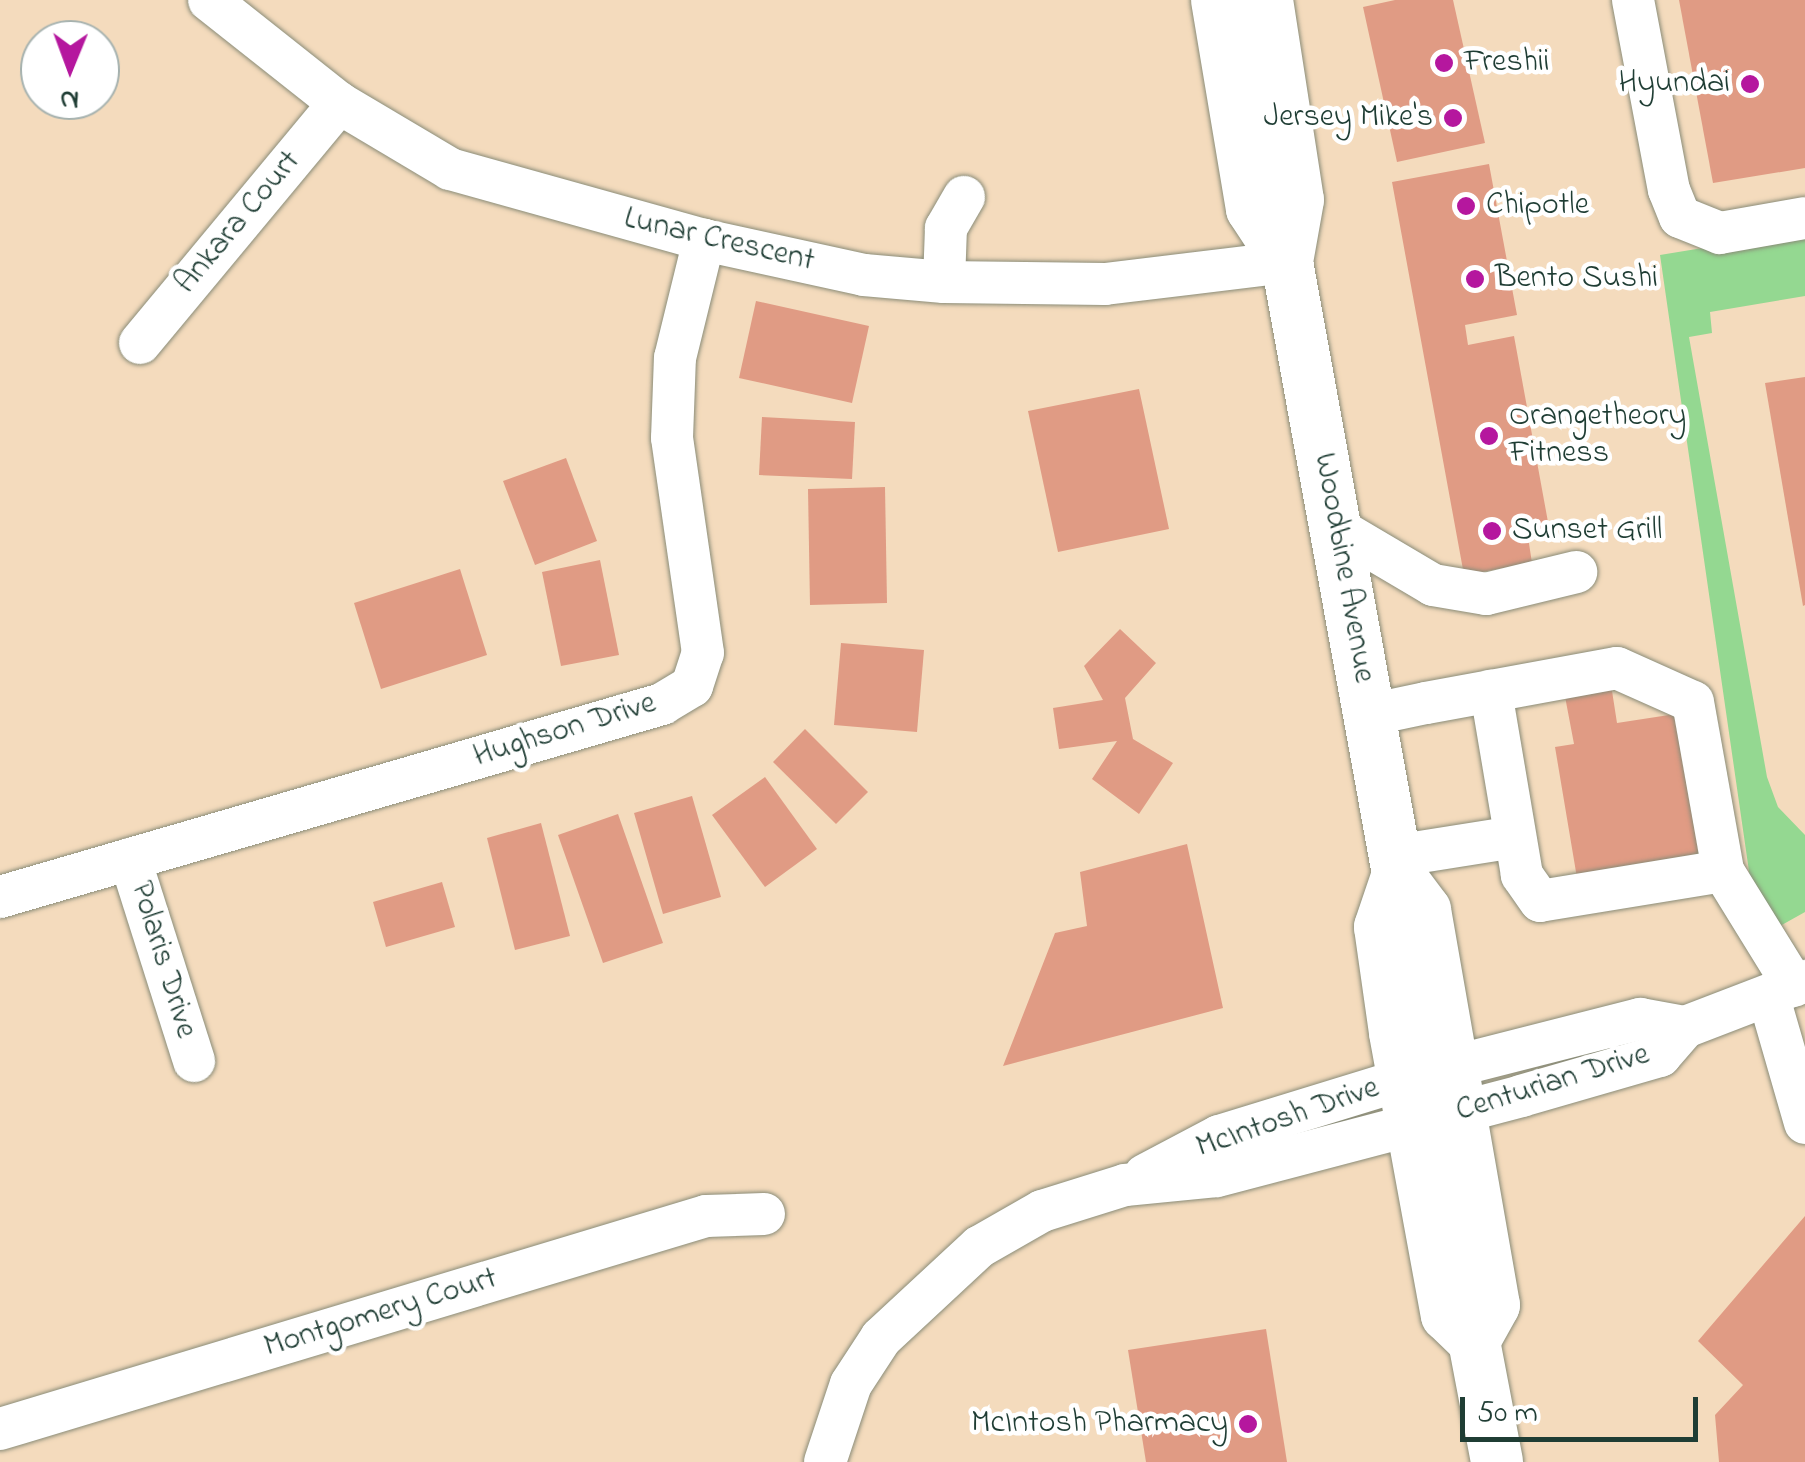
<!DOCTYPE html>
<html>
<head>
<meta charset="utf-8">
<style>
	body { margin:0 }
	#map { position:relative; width:1805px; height:1462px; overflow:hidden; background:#f4dbbd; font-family:"Indie Flower",sans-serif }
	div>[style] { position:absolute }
	.green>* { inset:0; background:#94d891 }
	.building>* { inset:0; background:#e09b84 }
	.roads { filter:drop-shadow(0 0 2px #8a8c78) drop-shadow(0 0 2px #8a8c78) }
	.minor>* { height:42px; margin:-21px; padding:0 21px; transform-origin:21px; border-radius:21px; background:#fff }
	.major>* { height:52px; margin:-26px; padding:0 26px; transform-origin:26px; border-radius:26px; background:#fff }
	.dots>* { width:28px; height:28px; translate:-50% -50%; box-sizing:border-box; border:5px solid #fff; border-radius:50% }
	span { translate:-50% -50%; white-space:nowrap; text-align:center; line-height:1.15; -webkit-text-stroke:9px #fff; paint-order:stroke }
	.poi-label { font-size:32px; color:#1f3d34 }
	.left { translate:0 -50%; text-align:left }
	.right { translate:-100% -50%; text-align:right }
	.street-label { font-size:32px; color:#1f3d34 }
	.north { position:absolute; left:20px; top:20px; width:100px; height:100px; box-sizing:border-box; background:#fff; border:2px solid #a5b1ae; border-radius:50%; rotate:181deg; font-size:28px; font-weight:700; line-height:40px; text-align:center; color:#1f3d34 }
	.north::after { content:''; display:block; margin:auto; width:35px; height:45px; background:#b5179e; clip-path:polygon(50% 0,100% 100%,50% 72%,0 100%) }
	.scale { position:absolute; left:1460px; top:1397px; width:238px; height:45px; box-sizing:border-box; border:5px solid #1f3d34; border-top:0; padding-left:12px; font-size:30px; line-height:35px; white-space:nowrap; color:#1f3d34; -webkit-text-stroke:8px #fff; paint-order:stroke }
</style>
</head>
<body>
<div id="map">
	<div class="green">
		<div style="clip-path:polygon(1805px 231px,1805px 296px,1710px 312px,1712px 333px,1689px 337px,1767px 777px,1778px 807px,1805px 835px,1805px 912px,1780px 926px,1753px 899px,1660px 255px)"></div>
	</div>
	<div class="building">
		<div style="clip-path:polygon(1395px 0,1453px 0,1485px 143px,1397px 162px,1363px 7px)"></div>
		<div style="clip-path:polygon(1679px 0,1805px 0,1805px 168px,1713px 183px)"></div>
		<div style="clip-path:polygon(1489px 164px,1517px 315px,1465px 325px,1468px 345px,1514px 336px,1550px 533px,1528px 537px,1532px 563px,1464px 575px,1392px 182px)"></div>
		<div style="clip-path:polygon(756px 301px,869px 326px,852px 403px,739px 378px)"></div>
		<div style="clip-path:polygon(1805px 377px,1805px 605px,1803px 606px,1765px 383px)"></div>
		<div style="clip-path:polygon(1139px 389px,1169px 529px,1058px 552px,1028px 411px)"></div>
		<div style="clip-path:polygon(762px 417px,855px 422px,852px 479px,759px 475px)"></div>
		<div style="clip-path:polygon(566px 458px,597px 541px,535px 565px,503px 481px)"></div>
		<div style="clip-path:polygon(885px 487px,887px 603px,810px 605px,808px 489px)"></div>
		<div style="clip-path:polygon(600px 560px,619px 655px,561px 666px,542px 572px)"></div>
		<div style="clip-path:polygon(460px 569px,487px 655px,381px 689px,354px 603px)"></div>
		<div style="clip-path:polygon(1120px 629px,1156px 663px,1125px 698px,1133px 739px,1173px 763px,1139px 814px,1092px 779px,1117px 741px,1059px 749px,1053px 708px,1103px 700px,1084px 666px)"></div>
		<div style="clip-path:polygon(841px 643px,924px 650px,917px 732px,834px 725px)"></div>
		<div style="clip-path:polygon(1610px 678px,1617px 723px,1682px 713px,1705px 858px,1577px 878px,1555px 747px,1574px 744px,1563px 686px)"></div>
		<div style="clip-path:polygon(805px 729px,868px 792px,836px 824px,773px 762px)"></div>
		<div style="clip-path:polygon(765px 777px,817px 849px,765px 887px,712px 815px)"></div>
		<div style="clip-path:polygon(692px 796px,721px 897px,663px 914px,634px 813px)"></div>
		<div style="clip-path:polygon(618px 814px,663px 943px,603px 963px,558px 835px)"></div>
		<div style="clip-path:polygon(541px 823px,570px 936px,515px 950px,487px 838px)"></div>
		<div style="clip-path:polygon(1187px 844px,1223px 1008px,1003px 1066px,1055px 933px,1087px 926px,1080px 872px)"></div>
		<div style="clip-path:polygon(442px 882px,455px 927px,386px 947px,373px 902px)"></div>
		<div style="clip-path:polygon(1805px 1216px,1805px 1462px,1719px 1462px,1715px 1415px,1743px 1385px,1698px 1341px)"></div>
		<div style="clip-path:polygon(1266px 1329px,1287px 1462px,1146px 1462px,1128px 1350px)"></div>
	</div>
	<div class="roads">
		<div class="minor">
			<div style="left:209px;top:0;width:166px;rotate:38.4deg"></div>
			<div style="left:339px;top:103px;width:129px;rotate:30.7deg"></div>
			<div style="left:450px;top:169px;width:264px;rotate:15.6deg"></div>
			<div style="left:704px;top:240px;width:164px;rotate:12.3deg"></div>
			<div style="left:864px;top:275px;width:80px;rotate:5deg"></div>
			<div style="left:944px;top:282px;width:161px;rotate:0.7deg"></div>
			<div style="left:1105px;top:284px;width:183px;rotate:-6.9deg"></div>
			<div style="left:1633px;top:0;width:193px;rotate:79.3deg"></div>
			<div style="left:1669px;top:190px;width:29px;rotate:68deg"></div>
			<div style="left:1680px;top:217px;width:43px;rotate:21.8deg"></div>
			<div style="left:1720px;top:233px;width:86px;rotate:-10deg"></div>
			<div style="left:944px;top:282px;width:54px;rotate:-87.9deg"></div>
			<div style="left:946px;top:228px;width:36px;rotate:-60deg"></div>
			<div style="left:140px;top:343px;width:312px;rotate:-50.3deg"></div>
			<div style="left:1335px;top:527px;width:114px;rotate:30.6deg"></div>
			<div style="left:1433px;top:585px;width:54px;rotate:9.6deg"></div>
			<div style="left:1486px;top:594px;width:93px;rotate:-13.7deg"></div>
			<div style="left:1369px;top:715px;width:58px;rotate:-11.9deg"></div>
			<div style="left:1426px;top:703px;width:194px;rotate:-10.4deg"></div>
			<div style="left:1617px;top:668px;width:83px;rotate:24.1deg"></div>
			<div style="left:1693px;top:702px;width:172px;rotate:79.9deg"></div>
			<div style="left:1723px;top:871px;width:185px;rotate:170.7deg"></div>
			<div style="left:1540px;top:901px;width:32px;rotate:-125deg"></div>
			<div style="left:1522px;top:875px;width:187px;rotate:-99.6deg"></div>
			<div style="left:1395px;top:856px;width:121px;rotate:-9deg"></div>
			<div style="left:130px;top:859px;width:212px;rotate:72.4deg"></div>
			<div style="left:1723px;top:871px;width:135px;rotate:58.3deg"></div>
			<div style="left:0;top:897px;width:690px;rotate:-16.25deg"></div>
			<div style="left:662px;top:704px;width:35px;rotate:-31deg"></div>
			<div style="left:692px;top:686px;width:35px;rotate:-72deg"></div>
			<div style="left:703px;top:653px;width:217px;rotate:-98.2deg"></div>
			<div style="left:672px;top:438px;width:80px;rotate:-87.9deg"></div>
			<div style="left:675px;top:358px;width:122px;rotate:-76.2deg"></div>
			<div style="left:1769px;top:998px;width:130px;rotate:73.9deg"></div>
			<div style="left:1145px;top:1175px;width:84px;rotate:-27.8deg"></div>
			<div style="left:1219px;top:1136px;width:194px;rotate:-17.1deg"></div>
			<div style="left:1404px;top:1079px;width:244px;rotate:-14.3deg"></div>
			<div style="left:1640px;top:1019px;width:46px;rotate:10.1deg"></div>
			<div style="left:1685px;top:1027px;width:129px;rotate:-21deg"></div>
			<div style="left:0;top:1429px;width:737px;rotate:-16.79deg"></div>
			<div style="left:706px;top:1216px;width:58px;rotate:-2deg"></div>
			<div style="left:825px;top:1462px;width:82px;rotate:-71.6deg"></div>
			<div style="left:851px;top:1384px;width:55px;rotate:-56.9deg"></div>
			<div style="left:881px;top:1338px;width:134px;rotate:-42.9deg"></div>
			<div style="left:979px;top:1247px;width:73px;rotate:-29.7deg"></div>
			<div style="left:1042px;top:1211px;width:87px;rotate:-17.4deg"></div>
			<div style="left:1125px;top:1185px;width:92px;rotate:-5.6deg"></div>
			<div style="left:1217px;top:1176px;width:314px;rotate:-14.7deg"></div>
			<div style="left:1521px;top:1096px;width:145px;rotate:-16.1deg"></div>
			<div style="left:1660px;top:1056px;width:38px;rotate:-49deg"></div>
		</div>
		<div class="major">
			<div style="left:1217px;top:0;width:212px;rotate:80.5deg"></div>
			<div style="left:1252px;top:209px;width:64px;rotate:56.6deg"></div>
			<div style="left:1267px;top:0;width:202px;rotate:81.2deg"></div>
			<div style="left:1298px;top:200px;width:63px;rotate:100.1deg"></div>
			<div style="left:1287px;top:262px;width:622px;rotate:79.72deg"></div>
			<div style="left:1398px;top:874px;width:45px;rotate:53.1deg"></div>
			<div style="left:1425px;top:910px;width:401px;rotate:80.1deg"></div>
			<div style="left:1494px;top:1305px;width:41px;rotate:119.1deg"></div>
			<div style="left:1398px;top:874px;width:56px;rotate:108.8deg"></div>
			<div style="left:1380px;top:927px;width:107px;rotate:81.9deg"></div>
			<div style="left:1395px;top:1033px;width:287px;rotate:79.6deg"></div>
			<div style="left:1447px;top:1315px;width:37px;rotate:44deg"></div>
			<div style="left:1474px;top:1341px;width:123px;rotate:79.2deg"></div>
		</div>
	</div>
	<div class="dots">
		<div style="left:1444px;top:63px;background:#b5179e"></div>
		<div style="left:1750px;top:84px;background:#b5179e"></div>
		<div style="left:1453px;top:118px;background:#b5179e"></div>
		<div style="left:1466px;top:206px;background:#b5179e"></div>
		<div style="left:1475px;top:279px;background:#b5179e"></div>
		<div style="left:1489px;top:436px;background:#b5179e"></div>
		<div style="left:1492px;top:531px;background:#b5179e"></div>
		<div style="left:1248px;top:1424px;background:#b5179e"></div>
	</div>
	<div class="poi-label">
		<span class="left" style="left:1464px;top:63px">Freshii</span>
		<span class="right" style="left:1730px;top:84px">Hyundai</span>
		<span class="right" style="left:1433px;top:118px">Jersey Mike's</span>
		<span class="left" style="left:1486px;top:206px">Chipotle</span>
		<span class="left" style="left:1495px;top:279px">Bento Sushi</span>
		<span class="left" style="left:1509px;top:436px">Orangetheory<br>Fitness</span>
		<span class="left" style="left:1512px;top:531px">Sunset Grill</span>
		<span class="right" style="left:1228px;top:1424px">McIntosh Pharmacy</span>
	</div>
	<div class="street-label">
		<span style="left:239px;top:223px;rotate:-50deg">Ankara Court</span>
		<span style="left:719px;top:241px;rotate:13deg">Lunar Crescent</span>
		<span style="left:1343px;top:568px;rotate:80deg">Woodbine Avenue</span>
		<span style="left:565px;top:731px;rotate:-17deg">Hughson Drive</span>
		<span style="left:162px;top:960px;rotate:73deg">Polaris Drive</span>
		<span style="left:1553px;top:1084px;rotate:-17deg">Centurian Drive</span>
		<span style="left:1288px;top:1119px;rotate:-19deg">McIntosh Drive</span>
		<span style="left:381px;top:1314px;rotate:-17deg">Montgomery Court</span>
	</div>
	<div class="north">N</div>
	<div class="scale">50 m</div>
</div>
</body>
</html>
